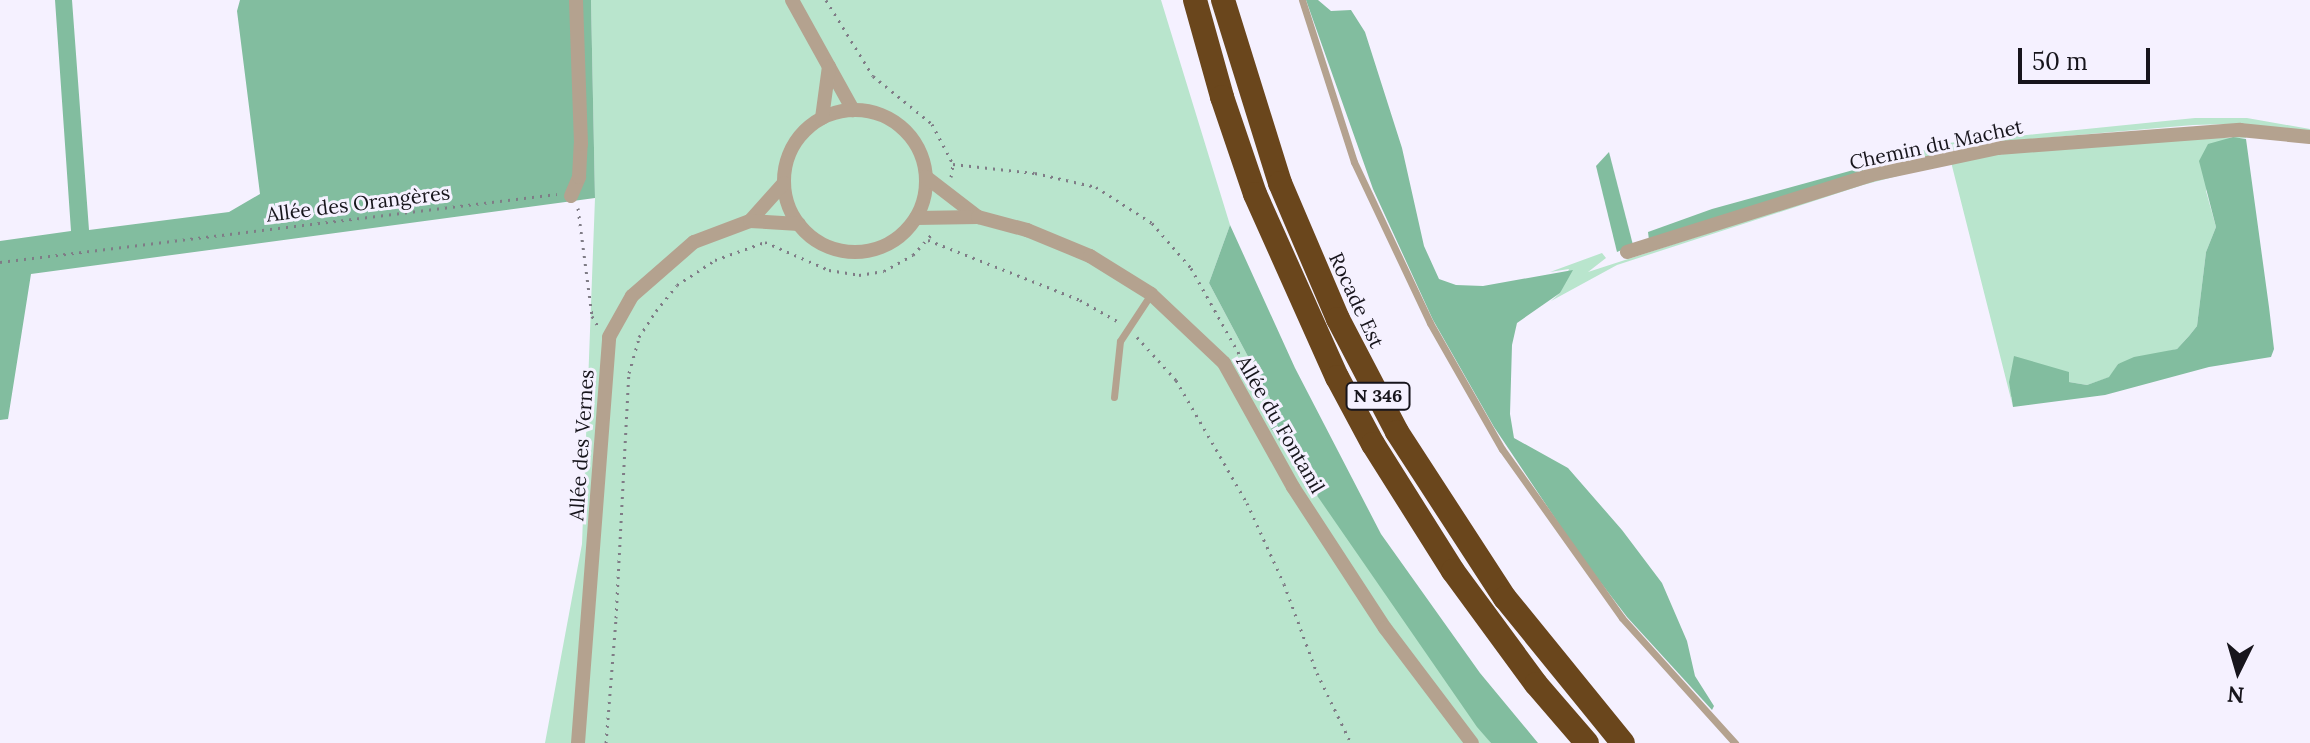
<!DOCTYPE html>
<html>
<head>
<meta charset="utf-8">
<style>
	body { margin:0 }
	#map { position:relative; width:2310px; height:743px; overflow:hidden; background:#f5f1ff; font-family:Lora,serif }
	div>[style] { position:absolute }
	.green>* { inset:0; background:#b9e5cd }
	.forest>* { inset:0; background:#82bd9f }
	.path>* { height:3px; margin-top:-1.5px; transform-origin:0; background:repeating-linear-gradient(90deg,#7f7c86 0 2px,transparent 0 8px) }
	.lane>* { height:7px; margin:-3.5px; padding:0 3.5px; transform-origin:3.5px; border-radius:3.5px; background:#b4a28f }
	.street>* { height:14px; margin:-7px; padding:0 7px; transform-origin:7px; border-radius:7px; background:#b4a28f }
	.street>.ring { margin:-7px; padding:0; box-sizing:content-box; background:none; border:14px solid #b4a28f; border-radius:50% }
	.highway>* { height:24px; margin:-12px; padding:0 12px; transform-origin:12px; border-radius:12px; background:#6a461c }
	span { translate:-50% -50%; white-space:nowrap; text-align:center; line-height:1.15; -webkit-text-stroke:6px #f5f1ff; paint-order:stroke }
	.shield-label span { padding:2px 6px; background:#f5f1ff; border:2px solid; border-radius:6px; -webkit-text-stroke-width:0 }
	.shield-label { font-size:18px; color:#17151c; font-weight:700 }
	.street-label { font-size:20px; color:#17151c }
	.north { position:absolute; left:2198px; top:631px; width:80px; height:80px; -webkit-text-stroke:6px #f5f1ff; paint-order:stroke; rotate:185deg; font-size:22px; font-weight:700; line-height:32px; text-align:center; color:#17151c }
	.north::after { content:''; display:block; margin:auto; width:28px; height:36px; background:#17151c; clip-path:polygon(50% 0,100% 100%,50% 72%,0 100%) }
	.scale { position:absolute; left:2018px; top:48px; width:132px; height:36px; box-sizing:border-box; border:4px solid #17151c; border-top:0; padding-left:10px; font-size:24px; line-height:28px; white-space:nowrap; color:#17151c; -webkit-text-stroke:6px #f5f1ff; paint-order:stroke }
</style>
</head>
<body>
<div id="map">
	<div class="green">
		<div style="clip-path:polygon(591px 0,1161px 0,1230px 225px,1209px 283px,1270px 398px,1271px 429px,1491px 743px,545px 743px,582px 544px,595px 198px)"></div>
		<div style="clip-path:polygon(2195px 118px,2247px 118px,2310px 129px,2310px 132px,2230px 124px,2193px 125px,2022px 140px,1956px 150px,1895px 165px,1897px 158px,1948px 143px)"></div>
		<div style="clip-path:polygon(2233px 137px,2206px 191px,2216px 227px,2206px 252px,2197px 326px,2189px 336px,2177px 349px,2118px 364px,2110px 377px,2087px 385px,2069px 382px,2011px 397px,2013px 407px,1951px 162px,1863px 185px,1617px 265px,1551px 301px,1560px 293px,1569px 269px,1550px 272px,1602px 253px,1606px 258px,1588px 272px,1878px 178px,1948px 160px,2151px 138px,2247px 137px)"></div>
	</div>
	<div class="forest">
		<div style="clip-path:polygon(55px 0,72px 0,89px 230px,229px 212px,260px 194px,237px 11px,240px 0,591px 0,595px 198px,31px 274px,8px 419px,0 420px,0 241px,71px 231px)"></div>
		<div style="clip-path:polygon(1306px 0,1318px 0,1331px 11px,1351px 10px,1365px 32px,1402px 148px,1424px 246px,1439px 279px,1456px 285px,1483px 286px,1573px 270px,1560px 293px,1517px 323px,1512px 345px,1510px 414px,1514px 438px,1568px 468px,1622px 530px,1662px 583px,1687px 641px,1695px 676px,1714px 706px,1712px 710px,1627px 617px,1579px 554px,1494px 427px,1433px 320px,1373px 189px)"></div>
		<div style="clip-path:polygon(2233px 137px,2246px 139px,2269px 307px,2274px 349px,2271px 357px,2209px 367px,2105px 395px,2013px 407px,2009px 382px,2014px 356px,2069px 372px,2069px 382px,2087px 385px,2109px 377px,2118px 364px,2134px 357px,2177px 349px,2189px 336px,2197px 326px,2206px 252px,2216px 227px,2199px 161px,2208px 144px)"></div>
		<div style="clip-path:polygon(1609px 152px,1633px 245px,1617px 252px,1596px 166px)"></div>
		<div style="clip-path:polygon(1897px 158px,1895px 165px,1649px 240px,1648px 232px,1712px 209px)"></div>
		<div style="clip-path:polygon(1230px 225px,1295px 368px,1381px 534px,1480px 673px,1538px 743px,1491px 743px,1477px 727px,1271px 429px,1270px 398px,1209px 283px)"></div>
	</div>
	<div class="path">
		<div style="left:826px;top:0;width:89px;rotate:58.3deg"></div>
		<div style="left:873px;top:76px;width:76px;rotate:39.1deg"></div>
		<div style="left:932px;top:124px;width:45px;rotate:62.3deg"></div>
		<div style="left:953px;top:164px;width:82px;rotate:6.3deg"></div>
		<div style="left:1035px;top:173px;width:63px;rotate:12.9deg"></div>
		<div style="left:1096px;top:187px;width:67px;rotate:32.7deg"></div>
		<div style="left:1152px;top:223px;width:60px;rotate:49.1deg"></div>
		<div style="left:1191px;top:268px;width:102px;rotate:60.7deg"></div>
		<div style="left:951px;top:177px;width:13px;rotate:-81deg"></div>
		<div style="left:578px;top:208px;width:109px;rotate:82.6deg"></div>
		<div style="left:592px;top:316px;width:12px;rotate:59deg"></div>
		<div style="left:928px;top:240px;width:163px;rotate:21.5deg"></div>
		<div style="left:1080px;top:300px;width:45px;rotate:29.4deg"></div>
		<div style="left:0;top:262px;width:561px;rotate:-6.96deg"></div>
		<div style="left:1137px;top:337px;width:58px;rotate:47.8deg"></div>
		<div style="left:1176px;top:380px;width:142px;rotate:60deg"></div>
		<div style="left:1247px;top:503px;width:89px;rotate:65.4deg"></div>
		<div style="left:1284px;top:584px;width:95px;rotate:69.7deg"></div>
		<div style="left:1317px;top:673px;width:78px;rotate:64.1deg"></div>
		<div style="left:606px;top:743px;width:125px;rotate:-85.4deg"></div>
		<div style="left:616px;top:618px;width:245px;rotate:-87deg"></div>
		<div style="left:629px;top:373px;width:37px;rotate:-74deg"></div>
		<div style="left:639px;top:337px;width:31px;rotate:-57deg"></div>
		<div style="left:656px;top:311px;width:33px;rotate:-51deg"></div>
		<div style="left:677px;top:285px;width:45px;rotate:-33.3deg"></div>
		<div style="left:715px;top:260px;width:53px;rotate:-19.8deg"></div>
		<div style="left:765px;top:242px;width:70px;rotate:23.6deg"></div>
		<div style="left:829px;top:270px;width:30px;rotate:9deg"></div>
		<div style="left:859px;top:275px;width:25px;rotate:-9deg"></div>
		<div style="left:884px;top:271px;width:33px;rotate:-29deg"></div>
		<div style="left:913px;top:255px;width:30px;rotate:-48deg"></div>
	</div>
	<div class="lane">
		<div style="left:1302px;top:0;width:170px;rotate:72.2deg"></div>
		<div style="left:1354px;top:162px;width:178px;rotate:64.7deg"></div>
		<div style="left:1430px;top:323px;width:145px;rotate:60.3deg"></div>
		<div style="left:1502px;top:449px;width:207px;rotate:54.6deg"></div>
		<div style="left:1622px;top:618px;width:169px;rotate:47.9deg"></div>
		<div style="left:1114px;top:397px;width:56px;rotate:-83.9deg"></div>
		<div style="left:1120px;top:341px;width:56px;rotate:-56.6deg"></div>
	</div>
	<div class="street">
		<div style="left:792px;top:0;width:126px;rotate:61deg"></div>
		<div class="ring" style="left:784px;top:110px;width:128px;height:128px"></div>
		<div style="left:822px;top:118px;width:52px;rotate:-82.3deg"></div>
		<div style="left:926px;top:177px;width:66px;rotate:37.6deg"></div>
		<div style="left:571px;top:196px;width:21px;rotate:-67deg"></div>
		<div style="left:579px;top:177px;width:33px;rotate:-87deg"></div>
		<div style="left:581px;top:144px;width:144px;rotate:-92deg"></div>
		<div style="left:916px;top:218px;width:62px;rotate:-0.9deg"></div>
		<div style="left:978px;top:217px;width:51px;rotate:14.9deg"></div>
		<div style="left:1027px;top:230px;width:68px;rotate:22.4deg"></div>
		<div style="left:1090px;top:256px;width:72px;rotate:31.9deg"></div>
		<div style="left:1151px;top:294px;width:100px;rotate:43.4deg"></div>
		<div style="left:1224px;top:363px;width:142px;rotate:60.9deg"></div>
		<div style="left:1293px;top:487px;width:168px;rotate:56.9deg"></div>
		<div style="left:1385px;top:628px;width:144px;rotate:52.9deg"></div>
		<div style="left:750px;top:221px;width:51px;rotate:-48.2deg"></div>
		<div style="left:1627px;top:252px;width:256px;rotate:-17.5deg"></div>
		<div style="left:1871px;top:175px;width:130px;rotate:-12deg"></div>
		<div style="left:1998px;top:148px;width:243px;rotate:-4.3deg"></div>
		<div style="left:2240px;top:130px;width:70px;rotate:5.7deg"></div>
		<div style="left:578px;top:743px;width:407px;rotate:-85.6deg"></div>
		<div style="left:609px;top:337px;width:47px;rotate:-60.7deg"></div>
		<div style="left:632px;top:296px;width:82px;rotate:-41.1deg"></div>
		<div style="left:694px;top:242px;width:60px;rotate:-20.6deg"></div>
		<div style="left:750px;top:221px;width:49px;rotate:3.5deg"></div>
	</div>
	<div class="highway">
		<div style="left:1195px;top:0;width:101px;rotate:74.4deg"></div>
		<div style="left:1222px;top:97px;width:102px;rotate:71.2deg"></div>
		<div style="left:1255px;top:194px;width:201px;rotate:65.9deg"></div>
		<div style="left:1337px;top:377px;width:76px;rotate:61.8deg"></div>
		<div style="left:1373px;top:444px;width:150px;rotate:57.8deg"></div>
		<div style="left:1453px;top:571px;width:140px;rotate:53.7deg"></div>
		<div style="left:1536px;top:684px;width:78px;rotate:49.2deg"></div>
		<div style="left:1223px;top:0;width:192px;rotate:72.7deg"></div>
		<div style="left:1280px;top:183px;width:148px;rotate:66.9deg"></div>
		<div style="left:1338px;top:319px;width:127px;rotate:62.4deg"></div>
		<div style="left:1397px;top:432px;width:198px;rotate:57deg"></div>
		<div style="left:1505px;top:598px;width:187px;rotate:50.9deg"></div>
	</div>
	<div class="shield-label">
		<span style="left:1378px;top:396px">N 346</span>
	</div>
	<div class="street-label">
		<span style="left:1936px;top:144px;rotate:-12deg">Chemin du Machet</span>
		<span style="left:358px;top:203px;rotate:-7deg">Allée des Orangères</span>
		<span style="left:1357px;top:300px;rotate:65deg">Rocade Est</span>
		<span style="left:1281px;top:424px;rotate:60deg">Allée du Fontanil</span>
		<span style="left:581px;top:445px;rotate:-86deg">Allée des Vernes</span>
	</div>
	<div class="north">N</div>
	<div class="scale">50 m</div>
</div>
</body>
</html>
